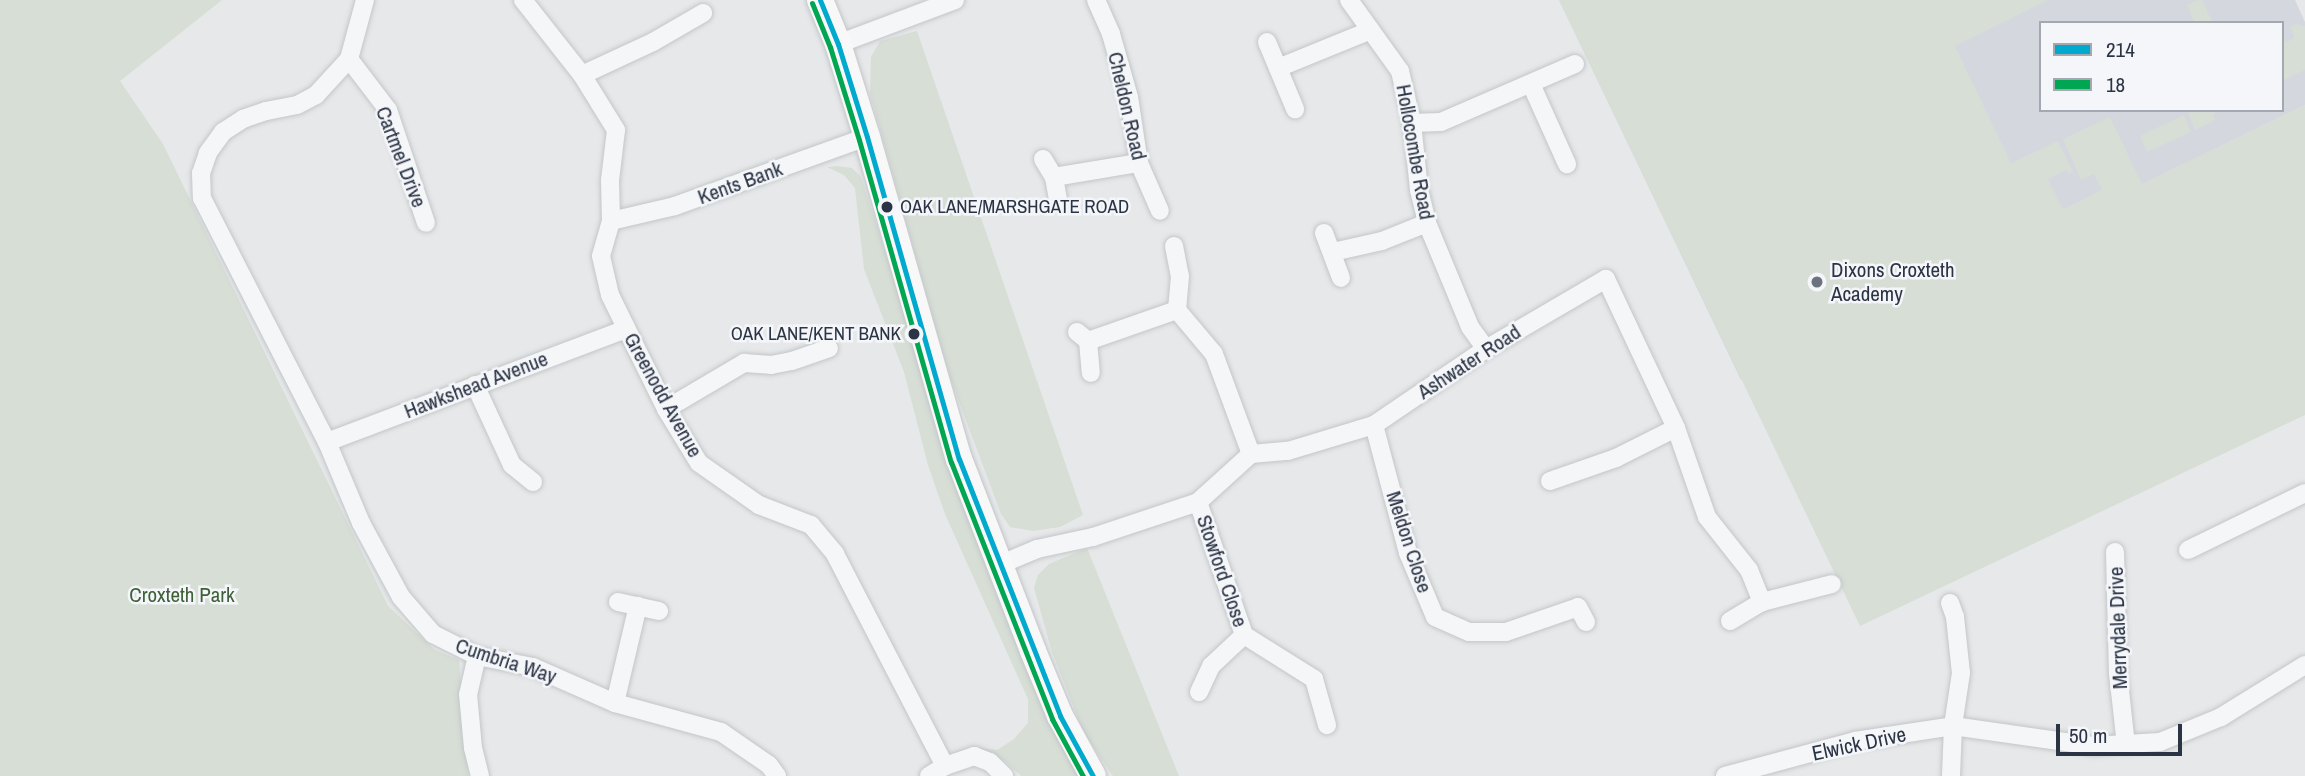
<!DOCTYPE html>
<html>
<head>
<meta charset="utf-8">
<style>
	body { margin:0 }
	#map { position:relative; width:2305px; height:776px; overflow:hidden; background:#e6e8ea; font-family:"Archivo Narrow",sans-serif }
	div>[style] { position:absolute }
	.built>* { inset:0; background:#d4d7dd }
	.green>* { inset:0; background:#d6ded6 }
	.roads { filter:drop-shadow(0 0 2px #c4c6c8) drop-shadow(0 0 2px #c4c6c8) }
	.street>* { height:18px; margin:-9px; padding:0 9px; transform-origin:9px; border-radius:9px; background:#f5f6f7 }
	.secondary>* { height:26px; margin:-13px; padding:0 13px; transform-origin:13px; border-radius:13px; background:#f8f8f8 }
	.bus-1>* { height:5px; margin:-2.5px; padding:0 2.5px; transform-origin:2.5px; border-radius:2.5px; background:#00a9ce }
	.bus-2>* { height:5px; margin:-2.5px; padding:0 2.5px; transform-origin:2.5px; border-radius:2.5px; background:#00a651 }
	.dots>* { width:19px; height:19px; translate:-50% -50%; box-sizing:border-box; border:4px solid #f4f6f9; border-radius:50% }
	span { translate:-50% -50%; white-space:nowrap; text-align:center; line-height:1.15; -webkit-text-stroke:5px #f4f6f9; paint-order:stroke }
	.bus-label { font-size:19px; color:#2b3445 }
	.left { translate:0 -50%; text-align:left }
	.right { translate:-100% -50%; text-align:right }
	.street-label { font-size:21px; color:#2b3445 }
	.poi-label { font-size:21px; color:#2b3445 }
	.park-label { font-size:21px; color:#3f6138 }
	.legend { position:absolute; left:2039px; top:21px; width:245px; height:91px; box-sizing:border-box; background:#f4f6f9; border:2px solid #a4a8b1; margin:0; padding:9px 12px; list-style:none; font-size:21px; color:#2b3445 }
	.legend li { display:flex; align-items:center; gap:14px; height:35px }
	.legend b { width:35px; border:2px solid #a4a8b1 }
	.scale { position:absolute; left:2056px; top:724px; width:126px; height:32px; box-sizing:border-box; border:4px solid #2b3445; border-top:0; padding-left:9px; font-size:21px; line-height:24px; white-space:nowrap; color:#2b3445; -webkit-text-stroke:5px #f4f6f9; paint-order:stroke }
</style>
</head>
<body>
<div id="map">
	<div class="built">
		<div style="clip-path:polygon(evenodd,1559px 0,2295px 0,2305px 22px,2305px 105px,1741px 380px,1559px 0,2041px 23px,2282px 23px,2282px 110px,2041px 110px,2041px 23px)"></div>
	</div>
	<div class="green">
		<div style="clip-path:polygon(0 0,222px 0,120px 81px,163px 144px,388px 606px,435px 650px,459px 660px,468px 776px,0 776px)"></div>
		<div style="clip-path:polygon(1559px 0,2048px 0,1955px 46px,2011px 163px,2058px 141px,2073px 172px,2069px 174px,2066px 170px,2048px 179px,2063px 209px,2102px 190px,2094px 174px,2081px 180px,2063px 139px,2110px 117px,2142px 184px,2305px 105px,2305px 415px,1860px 626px)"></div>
		<div style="clip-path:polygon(2197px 0,2202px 0,2213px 23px,2195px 23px,2187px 5px)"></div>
		<div style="clip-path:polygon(2297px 24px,2305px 26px,2305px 70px,2282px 81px,2282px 35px,2286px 42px,2295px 38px,2290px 27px)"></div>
		<div style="clip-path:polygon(917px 31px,1083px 515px,1060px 527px,1033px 531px,1010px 527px,1001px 514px,948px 372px,870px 93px,871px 57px,880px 41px)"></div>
		<div style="clip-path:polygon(2195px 110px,2220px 110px,2213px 114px,2215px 120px,2195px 130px,2188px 113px)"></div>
		<div style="clip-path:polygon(2184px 115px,2191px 132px,2147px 152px,2140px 136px)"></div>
		<div style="clip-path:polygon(837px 166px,852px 168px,861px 177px,892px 273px,933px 417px,989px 575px,1043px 708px,1080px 776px,1021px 776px,1005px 761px,977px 748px,997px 750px,1014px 739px,1028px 723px,1028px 699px,945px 514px,928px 465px,904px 372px,864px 269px,855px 188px,844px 175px,827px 167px)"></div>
		<div style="clip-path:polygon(1087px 548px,1179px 776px,1113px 776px,1084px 733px,1052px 652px,1034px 588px,1038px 575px,1049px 564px)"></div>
	</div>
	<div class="roads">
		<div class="street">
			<div style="left:365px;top:0;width:61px;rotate:105.2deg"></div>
			<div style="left:349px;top:59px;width:49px;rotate:132.5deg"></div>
			<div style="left:316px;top:95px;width:21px;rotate:152deg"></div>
			<div style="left:297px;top:105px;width:32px;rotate:169deg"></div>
			<div style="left:266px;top:111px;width:24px;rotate:161deg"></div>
			<div style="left:243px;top:119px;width:24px;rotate:147deg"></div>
			<div style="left:223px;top:132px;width:26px;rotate:126deg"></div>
			<div style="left:208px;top:153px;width:21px;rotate:109deg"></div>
			<div style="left:201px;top:173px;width:25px;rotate:88deg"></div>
			<div style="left:202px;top:198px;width:274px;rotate:62.9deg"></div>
			<div style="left:327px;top:442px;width:88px;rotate:67.2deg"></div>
			<div style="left:361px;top:523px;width:84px;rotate:61.6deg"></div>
			<div style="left:401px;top:597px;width:49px;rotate:49.1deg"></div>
			<div style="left:433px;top:634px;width:49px;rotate:26.6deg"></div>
			<div style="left:477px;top:656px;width:57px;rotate:11.1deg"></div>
			<div style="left:533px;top:667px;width:90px;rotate:23.7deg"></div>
			<div style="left:615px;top:703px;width:110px;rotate:15.3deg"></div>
			<div style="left:721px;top:732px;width:58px;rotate:34.5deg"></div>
			<div style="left:769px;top:765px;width:14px;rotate:54deg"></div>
			<div style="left:523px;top:0;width:95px;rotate:51.8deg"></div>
			<div style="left:582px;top:75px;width:65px;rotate:58.3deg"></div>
			<div style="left:616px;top:130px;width:50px;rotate:96.8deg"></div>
			<div style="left:610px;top:180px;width:41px;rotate:88.6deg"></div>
			<div style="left:611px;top:221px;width:36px;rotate:106deg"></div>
			<div style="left:601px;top:256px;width:40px;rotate:77deg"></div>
			<div style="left:610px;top:295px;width:127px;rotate:63.8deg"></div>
			<div style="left:666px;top:409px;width:63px;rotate:58.6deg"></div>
			<div style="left:699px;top:463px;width:73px;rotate:35deg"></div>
			<div style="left:759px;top:505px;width:56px;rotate:21deg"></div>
			<div style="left:811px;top:525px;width:38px;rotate:50deg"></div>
			<div style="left:835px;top:554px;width:239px;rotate:62.6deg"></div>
			<div style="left:1096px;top:0;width:37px;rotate:66deg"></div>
			<div style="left:1111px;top:34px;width:66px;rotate:74.1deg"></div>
			<div style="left:1129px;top:97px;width:67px;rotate:81.4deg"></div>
			<div style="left:1139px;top:163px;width:52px;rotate:66.4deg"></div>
			<div style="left:1349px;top:0;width:87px;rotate:54.3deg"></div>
			<div style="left:1400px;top:71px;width:53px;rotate:77deg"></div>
			<div style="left:1412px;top:123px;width:67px;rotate:84deg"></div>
			<div style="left:1419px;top:190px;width:34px;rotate:76deg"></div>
			<div style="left:1427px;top:223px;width:113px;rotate:67.5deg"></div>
			<div style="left:1470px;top:327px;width:27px;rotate:54deg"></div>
			<div style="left:1267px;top:42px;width:73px;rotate:67.3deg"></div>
			<div style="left:838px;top:44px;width:125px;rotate:-20.6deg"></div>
			<div style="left:349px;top:59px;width:64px;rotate:52.6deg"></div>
			<div style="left:388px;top:110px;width:119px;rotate:71.4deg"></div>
			<div style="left:1278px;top:68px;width:100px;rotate:-22.2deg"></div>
			<div style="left:582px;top:75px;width:78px;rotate:-24.9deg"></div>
			<div style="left:653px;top:42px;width:58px;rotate:-30.1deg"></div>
			<div style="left:1531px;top:84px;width:88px;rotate:65.8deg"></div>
			<div style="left:1412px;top:123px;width:29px;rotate:-2deg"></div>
			<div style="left:1441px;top:122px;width:146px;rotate:-23.4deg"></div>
			<div style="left:1043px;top:159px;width:21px;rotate:59deg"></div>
			<div style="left:1054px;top:177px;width:22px;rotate:80deg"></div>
			<div style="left:1054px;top:177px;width:86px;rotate:-9.4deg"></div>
			<div style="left:611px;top:221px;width:66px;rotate:-13.2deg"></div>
			<div style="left:675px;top:206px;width:204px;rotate:-19.8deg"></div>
			<div style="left:1324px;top:233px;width:48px;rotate:69.3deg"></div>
			<div style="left:1174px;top:246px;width:31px;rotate:79deg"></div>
			<div style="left:1180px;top:276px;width:34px;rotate:95deg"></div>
			<div style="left:1177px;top:310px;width:57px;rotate:49.9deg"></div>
			<div style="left:1214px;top:354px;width:107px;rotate:69.7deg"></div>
			<div style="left:1333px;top:252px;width:50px;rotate:-12.7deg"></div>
			<div style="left:1382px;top:241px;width:48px;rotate:-21.8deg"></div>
			<div style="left:1077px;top:332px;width:14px;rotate:39deg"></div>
			<div style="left:1088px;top:341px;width:32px;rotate:85deg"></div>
			<div style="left:1088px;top:341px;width:94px;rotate:-19.2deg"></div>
			<div style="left:475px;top:385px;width:88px;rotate:65.2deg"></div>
			<div style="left:512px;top:465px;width:27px;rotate:39deg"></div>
			<div style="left:666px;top:409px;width:91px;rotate:-30.5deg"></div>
			<div style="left:744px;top:363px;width:27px;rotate:4deg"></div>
			<div style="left:771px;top:365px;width:21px;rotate:-11deg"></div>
			<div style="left:792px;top:361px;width:39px;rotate:-19deg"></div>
			<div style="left:1374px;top:425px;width:132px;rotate:75.1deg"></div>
			<div style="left:1408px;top:553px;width:69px;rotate:67.1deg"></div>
			<div style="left:1435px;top:617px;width:37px;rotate:24deg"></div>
			<div style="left:1469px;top:632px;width:37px"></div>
			<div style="left:1506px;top:632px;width:76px;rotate:-19.1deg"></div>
			<div style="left:1578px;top:607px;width:17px;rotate:62deg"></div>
			<div style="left:327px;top:442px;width:320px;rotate:-20.7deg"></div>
			<div style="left:1550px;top:481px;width:70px;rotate:-19.2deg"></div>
			<div style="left:1616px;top:458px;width:67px;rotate:-26.6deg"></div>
			<div style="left:1198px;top:502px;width:141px;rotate:70.9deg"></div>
			<div style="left:1244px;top:635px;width:83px;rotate:32.2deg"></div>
			<div style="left:1314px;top:679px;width:48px;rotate:74.2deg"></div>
			<div style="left:2188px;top:550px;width:130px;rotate:-26deg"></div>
			<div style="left:2115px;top:552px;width:121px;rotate:88.6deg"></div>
			<div style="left:2118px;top:673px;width:72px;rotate:83.7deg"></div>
			<div style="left:999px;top:565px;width:41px;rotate:-22.8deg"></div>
			<div style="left:1037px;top:549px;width:57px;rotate:-12.1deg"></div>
			<div style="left:1093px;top:537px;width:111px;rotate:-18.4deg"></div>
			<div style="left:1198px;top:502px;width:72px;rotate:-42.2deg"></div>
			<div style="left:1251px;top:454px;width:37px;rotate:-5deg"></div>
			<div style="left:1288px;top:451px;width:90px;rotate:-16.8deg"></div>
			<div style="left:1374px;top:425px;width:135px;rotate:-34.2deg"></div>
			<div style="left:1486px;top:349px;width:139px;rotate:-30.3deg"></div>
			<div style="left:1606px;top:279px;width:165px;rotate:64.8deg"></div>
			<div style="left:1676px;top:428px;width:94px;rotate:70.8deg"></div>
			<div style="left:1707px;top:517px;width:68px;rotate:51.6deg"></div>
			<div style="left:1749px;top:570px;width:35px;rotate:68deg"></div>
			<div style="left:618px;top:602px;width:42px;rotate:12.4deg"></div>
			<div style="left:1950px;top:603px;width:15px;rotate:70deg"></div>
			<div style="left:1955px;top:617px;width:56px;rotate:83.9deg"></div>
			<div style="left:1961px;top:673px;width:54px;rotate:98.6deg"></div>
			<div style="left:1953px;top:726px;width:50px;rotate:92.3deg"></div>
			<div style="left:1730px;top:621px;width:37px;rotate:-31deg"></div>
			<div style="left:1762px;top:602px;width:72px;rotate:-14.4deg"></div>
			<div style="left:477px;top:656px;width:39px;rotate:103deg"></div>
			<div style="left:468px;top:694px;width:54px;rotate:84.7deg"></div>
			<div style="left:473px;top:748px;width:29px;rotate:76deg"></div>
			<div style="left:1199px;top:692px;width:29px;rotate:-65deg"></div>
			<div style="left:1211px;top:666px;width:45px;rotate:-43.2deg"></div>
			<div style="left:615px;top:703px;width:100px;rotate:-76.7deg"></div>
			<div style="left:929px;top:776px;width:19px;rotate:-32deg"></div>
			<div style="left:945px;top:766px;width:31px;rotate:-19deg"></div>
			<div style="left:974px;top:756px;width:17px;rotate:21deg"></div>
			<div style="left:990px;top:762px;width:20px;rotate:45deg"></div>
			<div style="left:1725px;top:776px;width:135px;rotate:-15.1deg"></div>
			<div style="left:1855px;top:741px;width:99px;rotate:-8.7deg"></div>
			<div style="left:1953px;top:726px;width:141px;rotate:8.1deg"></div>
			<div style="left:2093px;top:746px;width:67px;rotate:-3.4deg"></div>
			<div style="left:2160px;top:742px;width:66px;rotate:-22.3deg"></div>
			<div style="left:2221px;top:717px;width:99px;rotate:-31.8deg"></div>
		</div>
		<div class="secondary">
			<div style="left:820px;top:0;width:48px;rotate:67.8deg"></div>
			<div style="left:838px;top:44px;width:97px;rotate:72.7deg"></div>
			<div style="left:867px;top:137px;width:335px;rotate:74.1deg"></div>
			<div style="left:959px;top:459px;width:206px;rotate:68.9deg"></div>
			<div style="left:1033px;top:651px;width:70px;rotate:67.4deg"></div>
			<div style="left:1060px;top:716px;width:68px;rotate:61.2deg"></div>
		</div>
	</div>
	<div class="bus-1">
		<div style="left:820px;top:0;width:48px;rotate:67.8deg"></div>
		<div style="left:838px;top:44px;width:97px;rotate:72.7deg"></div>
		<div style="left:867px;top:137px;width:335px;rotate:74.1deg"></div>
		<div style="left:959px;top:459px;width:276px;rotate:68.5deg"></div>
		<div style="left:1060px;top:716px;width:68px;rotate:61.2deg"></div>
	</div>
	<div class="bus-2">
		<div style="left:812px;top:3px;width:48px;rotate:67.8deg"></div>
		<div style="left:830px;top:47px;width:97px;rotate:72.7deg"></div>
		<div style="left:859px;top:140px;width:335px;rotate:74.1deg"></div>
		<div style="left:951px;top:462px;width:276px;rotate:68.5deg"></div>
		<div style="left:1052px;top:719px;width:65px;rotate:61.5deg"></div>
	</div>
	<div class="dots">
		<div style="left:887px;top:207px;background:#2b3445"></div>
		<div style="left:1817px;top:282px;background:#6c737f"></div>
		<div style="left:914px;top:334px;background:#2b3445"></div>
	</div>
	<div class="bus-label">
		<span class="left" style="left:900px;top:207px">OAK LANE/MARSHGATE ROAD</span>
		<span class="right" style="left:901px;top:334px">OAK LANE/KENT BANK</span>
	</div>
	<div class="street-label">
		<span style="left:1127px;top:106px;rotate:77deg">Cheldon Road</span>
		<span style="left:1415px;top:152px;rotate:80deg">Hollocombe Road</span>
		<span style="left:401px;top:157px;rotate:69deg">Cartmel Drive</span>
		<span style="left:740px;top:183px;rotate:-20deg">Kents Bank</span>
		<span style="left:1469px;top:362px;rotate:-33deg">Ashwater Road</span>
		<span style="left:476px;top:385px;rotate:-21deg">Hawkshead Avenue</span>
		<span style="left:663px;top:395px;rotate:61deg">Greenodd Avenue</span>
		<span style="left:1409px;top:542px;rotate:72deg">Meldon Close</span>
		<span style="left:1222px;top:571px;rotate:71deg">Stowford Close</span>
		<span style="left:2118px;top:628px;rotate:-92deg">Merrydale Drive</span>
		<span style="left:506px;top:661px;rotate:18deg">Cumbria Way</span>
		<span style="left:1859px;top:744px;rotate:-12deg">Elwick Drive</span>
	</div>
	<div class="poi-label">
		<span class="left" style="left:1831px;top:282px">Dixons Croxteth<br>Academy</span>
	</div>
	<div class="park-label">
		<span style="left:182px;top:595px">Croxteth Park</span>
	</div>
	<ul class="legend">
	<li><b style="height:9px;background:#00a9ce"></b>214</li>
	<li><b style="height:9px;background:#00a651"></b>18</li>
	</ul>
	<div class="scale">50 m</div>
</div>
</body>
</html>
